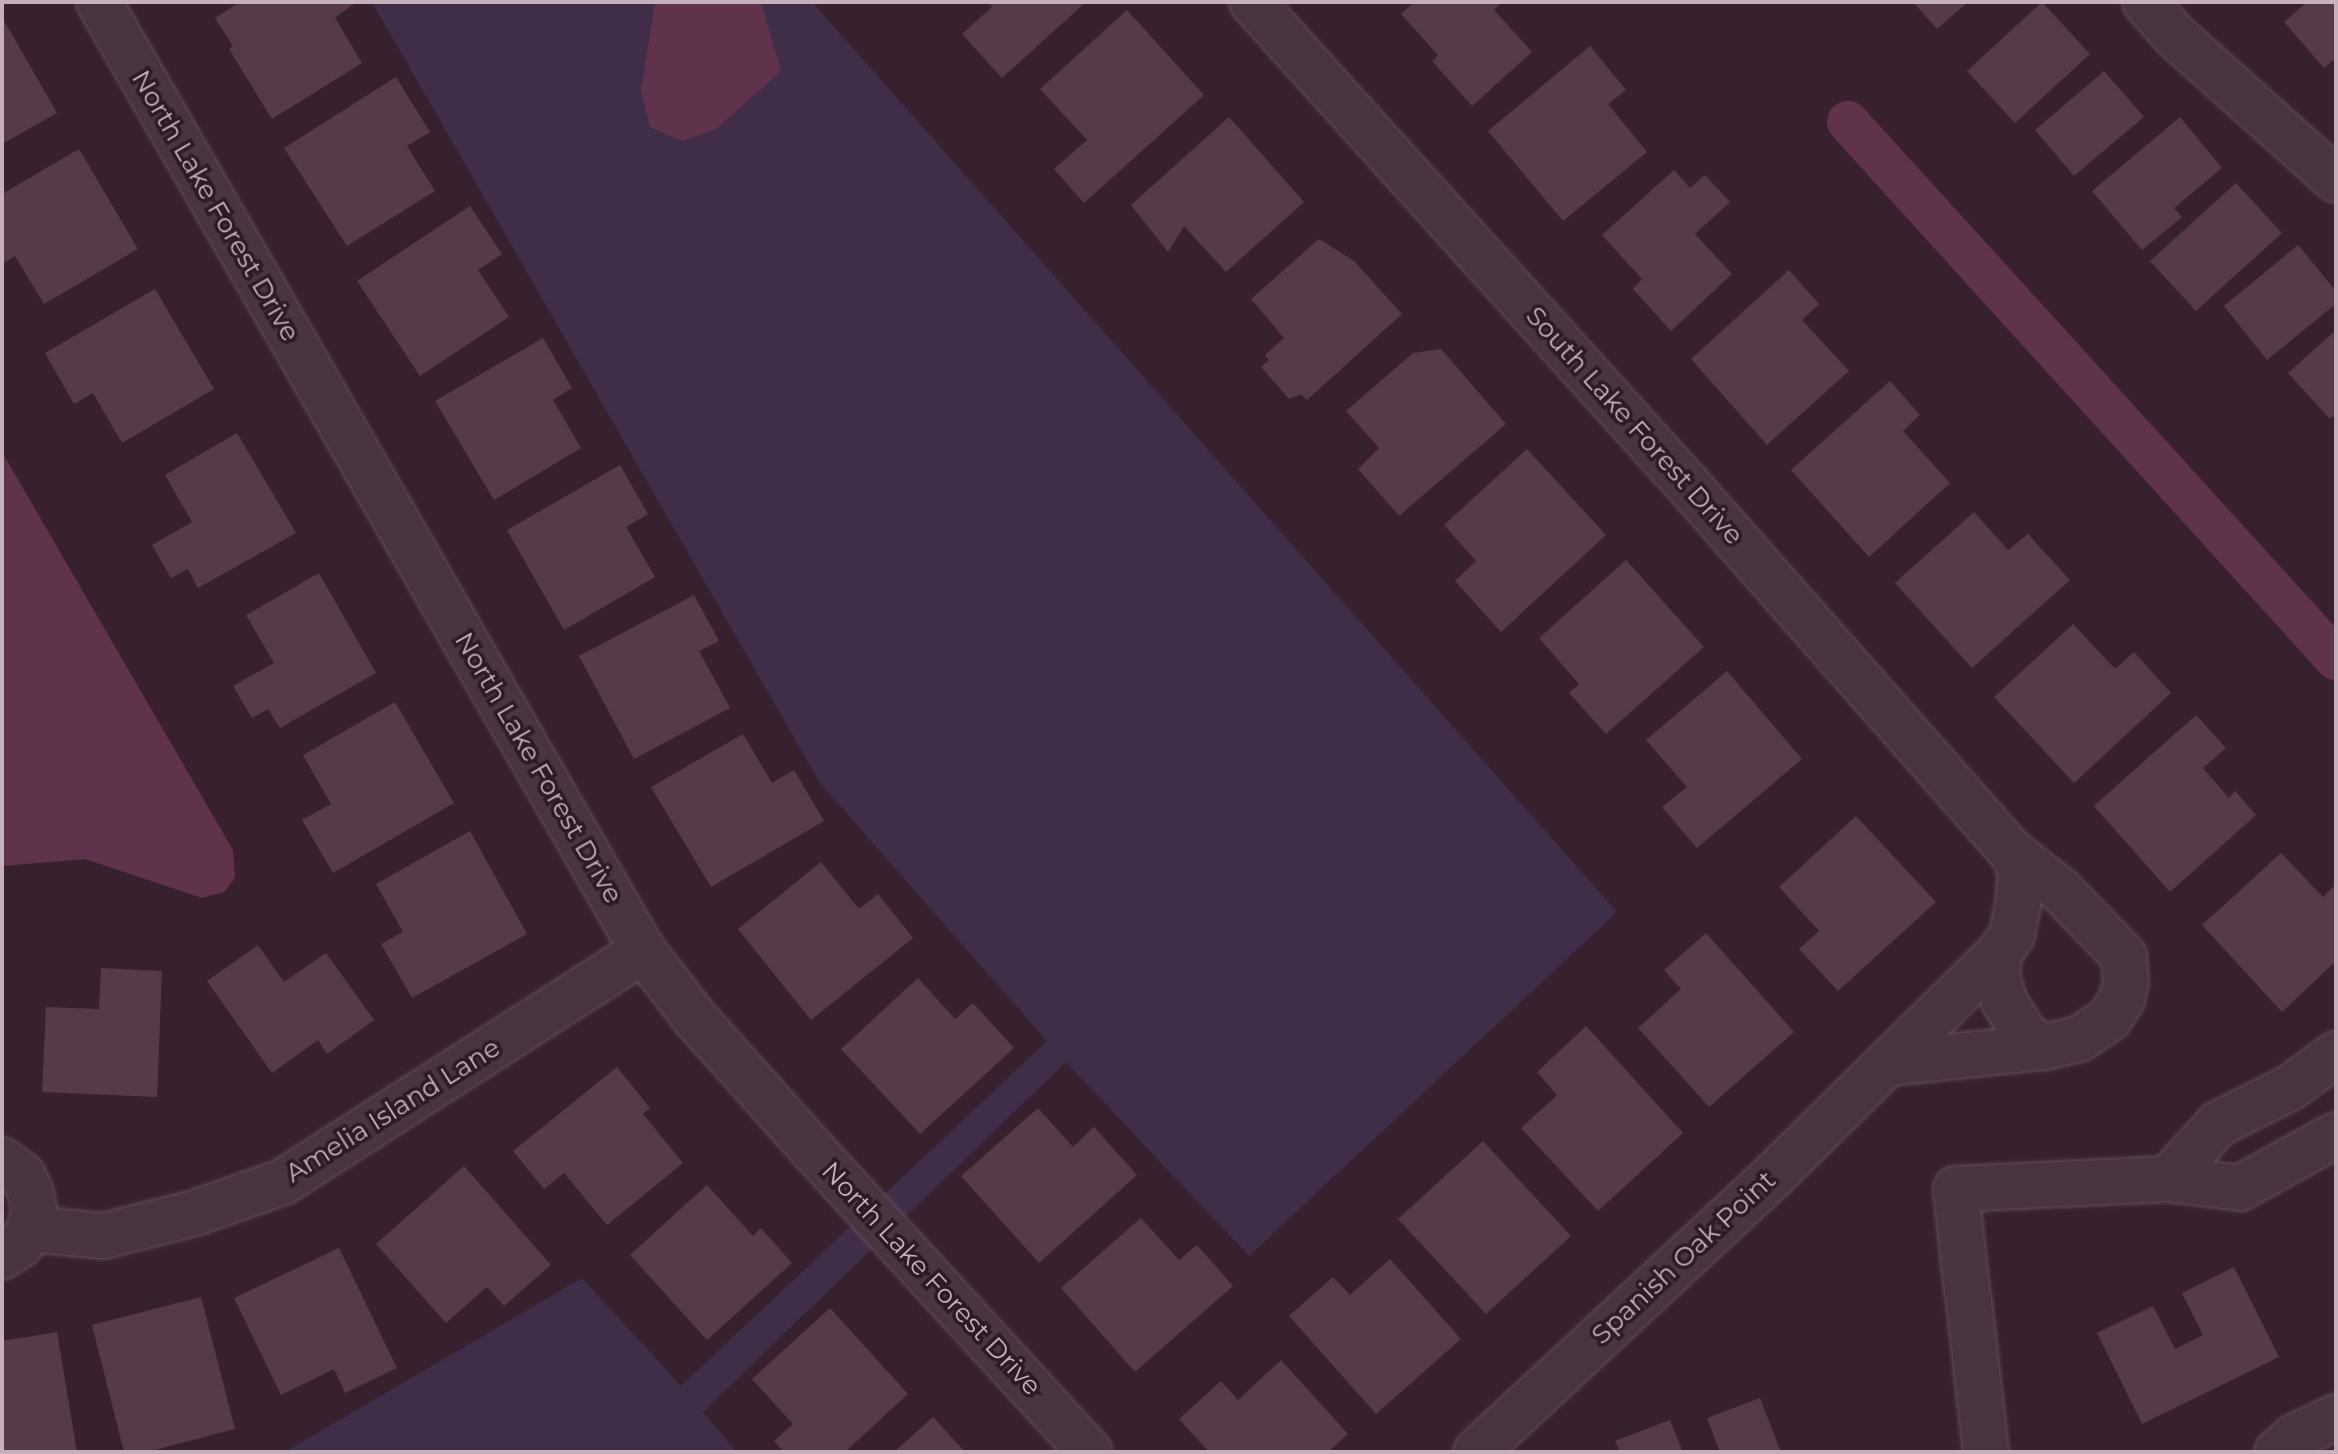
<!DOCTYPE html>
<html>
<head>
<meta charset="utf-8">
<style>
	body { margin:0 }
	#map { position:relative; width:2338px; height:1454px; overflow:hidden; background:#38212e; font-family:Montserrat,sans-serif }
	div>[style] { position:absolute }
	.green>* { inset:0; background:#402d47 }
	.water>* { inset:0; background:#5e334b }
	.canal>* { height:42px; margin:-21px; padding:0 21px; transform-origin:21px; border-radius:21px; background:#5e334b }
	.building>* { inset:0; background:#563a4a }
	.roads { filter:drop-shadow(0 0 2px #614d58) drop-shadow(0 0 2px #614d58) }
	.minor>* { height:44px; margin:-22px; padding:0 22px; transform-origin:22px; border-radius:22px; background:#493540 }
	span { translate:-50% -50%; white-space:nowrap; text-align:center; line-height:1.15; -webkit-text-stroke:7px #2d1a25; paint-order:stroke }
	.street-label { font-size:26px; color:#c5b0bb }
	.frame { position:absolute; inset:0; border:4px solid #c5b0bb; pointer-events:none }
</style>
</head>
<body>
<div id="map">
	<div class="green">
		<div style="clip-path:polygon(372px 2px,812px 2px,1617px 912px,1249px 1256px,1066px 1062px,703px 1412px,737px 1452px,285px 1452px,582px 1278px,681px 1386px,1047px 1041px,820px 783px)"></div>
	</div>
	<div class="water">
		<div style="clip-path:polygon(655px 2px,761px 2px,781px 71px,716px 129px,682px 141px,650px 127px,641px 91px)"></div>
		<div style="clip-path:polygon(2px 452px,233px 850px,235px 878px,224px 892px,202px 898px,85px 859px,2px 866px)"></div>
	</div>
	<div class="canal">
		<div style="left:1848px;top:122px;width:726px;rotate:47.74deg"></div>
	</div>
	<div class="building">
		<div style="clip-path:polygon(240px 2px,356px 2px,335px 18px,362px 63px,272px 119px,229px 49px,233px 46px,215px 18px)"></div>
		<div style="clip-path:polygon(988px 2px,1086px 2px,1002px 78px,962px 34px,992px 7px)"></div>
		<div style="clip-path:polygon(1414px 2px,1502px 2px,1494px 10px,1532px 52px,1472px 106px,1432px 61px,1438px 55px,1401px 14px)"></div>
		<div style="clip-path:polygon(1913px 2px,1968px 2px,1937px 29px)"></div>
		<div style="clip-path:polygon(2042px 2px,2090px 54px,2015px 123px,1967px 71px)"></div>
		<div style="clip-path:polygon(2307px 2px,2336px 2px,2336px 58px,2324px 68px,2284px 22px)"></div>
		<div style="clip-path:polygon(1127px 10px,1204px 95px,1084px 203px,1054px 169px,1087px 140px,1040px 89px)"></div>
		<div style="clip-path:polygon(2px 17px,57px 113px,2px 144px)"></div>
		<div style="clip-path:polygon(1590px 46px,1626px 90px,1608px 104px,1647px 152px,1563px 221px,1488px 131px)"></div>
		<div style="clip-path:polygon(2104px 71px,2144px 117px,2074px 176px,2035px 130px)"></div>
		<div style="clip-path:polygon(396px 77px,430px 132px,407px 146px,435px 191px,347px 246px,284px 148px)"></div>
		<div style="clip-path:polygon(1229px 117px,1304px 202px,1226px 272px,1184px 226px,1168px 252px,1131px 205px)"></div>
		<div style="clip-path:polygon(2180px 117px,2222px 168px,2174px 208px,2182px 217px,2142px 250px,2092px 191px)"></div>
		<div style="clip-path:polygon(79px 149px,138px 249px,44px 304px,15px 256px,2px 264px,2px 194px)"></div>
		<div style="clip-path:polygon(1674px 170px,1690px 188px,1705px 175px,1730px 202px,1695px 234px,1732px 274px,1671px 331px,1633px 289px,1642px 279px,1602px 235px)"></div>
		<div style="clip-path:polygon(2236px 183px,2282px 233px,2196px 311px,2150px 261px)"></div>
		<div style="clip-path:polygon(470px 206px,502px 254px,478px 270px,509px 317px,420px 376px,357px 281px)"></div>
		<div style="clip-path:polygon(1319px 239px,1354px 261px,1402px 314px,1307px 400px,1301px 394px,1289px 399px,1261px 367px,1269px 360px,1265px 355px,1284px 338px,1251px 299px)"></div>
		<div style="clip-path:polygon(2298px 245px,2336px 291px,2336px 304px,2267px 360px,2224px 306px)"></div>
		<div style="clip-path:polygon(1789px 270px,1819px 304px,1802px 320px,1849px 371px,1767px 445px,1691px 359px)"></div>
		<div style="clip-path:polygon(155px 289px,214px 389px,122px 443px,93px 393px,74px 404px,45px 353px)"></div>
		<div style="clip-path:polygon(2336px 330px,2336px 414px,2330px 419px,2288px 373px)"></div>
		<div style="clip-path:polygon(543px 338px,572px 388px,553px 400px,581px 448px,494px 500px,435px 401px)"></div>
		<div style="clip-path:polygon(1441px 349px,1506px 424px,1399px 516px,1358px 469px,1379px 448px,1346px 411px,1413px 353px)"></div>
		<div style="clip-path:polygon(1890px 381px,1920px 415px,1903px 431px,1950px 483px,1869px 557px,1791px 470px)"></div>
		<div style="clip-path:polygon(237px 433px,296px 533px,198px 588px,188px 569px,171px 578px,152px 545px,192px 522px,165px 475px)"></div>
		<div style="clip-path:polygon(1527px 449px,1606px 535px,1501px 632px,1455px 581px,1476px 561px,1444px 525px)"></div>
		<div style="clip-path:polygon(620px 465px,648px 514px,626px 527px,655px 577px,564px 630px,507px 530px)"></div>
		<div style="clip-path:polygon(1974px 512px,2008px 550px,2028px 534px,2070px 580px,1972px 668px,1895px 583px)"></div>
		<div style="clip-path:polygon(1626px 560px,1704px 647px,1606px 734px,1569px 693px,1579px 684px,1539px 638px)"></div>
		<div style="clip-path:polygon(319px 573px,376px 673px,280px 728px,268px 709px,252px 718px,233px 686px,274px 663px,246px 615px)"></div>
		<div style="clip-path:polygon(694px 595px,719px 641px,699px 651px,730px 708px,634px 759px,579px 656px)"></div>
		<div style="clip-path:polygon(2073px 624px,2115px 669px,2134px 652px,2171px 693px,2074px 783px,1994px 697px)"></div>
		<div style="clip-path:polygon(1727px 671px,1802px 759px,1697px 848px,1662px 807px,1687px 787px,1646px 740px)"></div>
		<div style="clip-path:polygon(395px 702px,454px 803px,333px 873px,302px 820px,331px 804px,303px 755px)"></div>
		<div style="clip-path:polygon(2196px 715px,2226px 748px,2203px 768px,2229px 798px,2235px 791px,2256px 815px,2170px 892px,2094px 806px)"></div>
		<div style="clip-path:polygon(743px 734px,772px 783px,794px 770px,824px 821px,711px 887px,651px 787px)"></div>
		<div style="clip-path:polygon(1856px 816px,1936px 902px,1838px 991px,1799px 949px,1819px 931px,1779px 887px)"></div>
		<div style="clip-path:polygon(470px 831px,527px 934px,412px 998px,381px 944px,403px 932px,376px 884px)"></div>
		<div style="clip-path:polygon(2281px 853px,2323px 897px,2336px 884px,2336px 961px,2282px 1012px,2202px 925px)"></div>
		<div style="clip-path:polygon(821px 862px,859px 909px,878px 894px,913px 938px,811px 1020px,738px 929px)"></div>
		<div style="clip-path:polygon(1706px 933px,1794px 1032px,1709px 1107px,1638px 1028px,1681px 989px,1664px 970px)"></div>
		<div style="clip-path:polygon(258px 945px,284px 982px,326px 953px,374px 1020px,327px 1054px,318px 1040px,272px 1073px,207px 981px)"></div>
		<div style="clip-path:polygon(101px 968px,162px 971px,157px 1097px,42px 1092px,46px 1007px,99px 1009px)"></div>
		<div style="clip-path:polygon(918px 978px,955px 1019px,973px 1003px,1014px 1048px,920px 1134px,841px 1049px)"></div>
		<div style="clip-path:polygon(1586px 1026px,1683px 1133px,1598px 1211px,1521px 1128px,1557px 1095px,1537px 1072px)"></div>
		<div style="clip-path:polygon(617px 1067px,650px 1108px,643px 1114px,683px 1163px,607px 1225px,564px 1173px,544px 1189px,513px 1151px)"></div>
		<div style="clip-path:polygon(1038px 1108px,1073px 1147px,1094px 1127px,1137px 1175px,1039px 1263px,961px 1176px)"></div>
		<div style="clip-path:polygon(1483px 1141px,1571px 1236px,1486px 1314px,1398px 1219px)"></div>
		<div style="clip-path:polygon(464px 1166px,551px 1265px,504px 1306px,487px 1287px,446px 1323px,376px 1244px)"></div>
		<div style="clip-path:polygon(707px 1185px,753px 1236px,761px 1228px,792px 1263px,707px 1340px,630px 1255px)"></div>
		<div style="clip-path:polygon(1141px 1218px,1179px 1260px,1197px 1245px,1233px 1286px,1135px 1372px,1061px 1288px)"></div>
		<div style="clip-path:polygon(339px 1248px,397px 1368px,345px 1393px,334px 1369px,281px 1395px,234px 1298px)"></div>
		<div style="clip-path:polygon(1390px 1259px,1461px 1339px,1376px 1414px,1289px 1316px,1333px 1277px,1350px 1295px)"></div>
		<div style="clip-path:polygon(2234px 1267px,2279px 1357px,2142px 1424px,2097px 1333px,2153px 1306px,2175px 1349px,2203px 1335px,2182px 1293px)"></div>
		<div style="clip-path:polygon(201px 1297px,235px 1429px,147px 1452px,124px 1452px,92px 1325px)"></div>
		<div style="clip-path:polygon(830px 1308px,908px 1394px,845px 1452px,784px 1452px,774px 1441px,793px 1424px,752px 1379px)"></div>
		<div style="clip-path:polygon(57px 1332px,77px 1452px,2px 1452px,2px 1341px)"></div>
		<div style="clip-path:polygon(1281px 1360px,1348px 1434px,1328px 1452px,1209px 1452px,1179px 1419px,1221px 1381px,1238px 1400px)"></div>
		<div style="clip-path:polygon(1760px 1398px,1781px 1452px,1720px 1452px,1707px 1418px)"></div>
		<div style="clip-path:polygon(933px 1417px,965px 1452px,894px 1452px)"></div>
		<div style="clip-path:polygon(1670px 1420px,1683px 1452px,1620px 1452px,1615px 1441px)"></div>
	</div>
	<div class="roads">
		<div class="minor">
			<div style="left:99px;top:2px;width:1094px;rotate:60.18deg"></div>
			<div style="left:643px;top:951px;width:83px;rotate:52.3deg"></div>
			<div style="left:694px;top:1017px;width:177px;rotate:48.2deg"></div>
			<div style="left:812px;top:1149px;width:411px;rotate:47.5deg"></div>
			<div style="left:1252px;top:2px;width:651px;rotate:47.93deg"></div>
			<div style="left:1688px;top:485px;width:491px;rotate:48.6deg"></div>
			<div style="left:2013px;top:853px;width:60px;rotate:38.2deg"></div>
			<div style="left:2060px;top:890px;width:92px;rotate:45.9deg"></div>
			<div style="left:2124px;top:956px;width:26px;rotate:86deg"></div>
			<div style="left:2126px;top:982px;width:17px;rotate:103deg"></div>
			<div style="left:2122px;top:999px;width:24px;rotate:123deg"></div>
			<div style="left:2109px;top:1019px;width:36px;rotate:146deg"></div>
			<div style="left:2079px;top:1039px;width:37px;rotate:167deg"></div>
			<div style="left:2043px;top:1047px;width:154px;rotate:174deg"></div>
			<div style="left:2145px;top:2px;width:44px;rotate:48.7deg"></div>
			<div style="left:2174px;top:35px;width:217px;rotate:41.8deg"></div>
			<div style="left:1999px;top:953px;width:23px;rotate:95deg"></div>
			<div style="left:1997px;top:976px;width:26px;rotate:74deg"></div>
			<div style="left:2004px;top:1001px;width:40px;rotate:58deg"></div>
			<div style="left:2025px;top:1035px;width:22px;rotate:34deg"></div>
			<div style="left:2px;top:1160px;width:26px;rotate:37deg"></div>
			<div style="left:23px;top:1176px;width:19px;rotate:65deg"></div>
			<div style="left:31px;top:1193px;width:18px;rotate:81deg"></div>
			<div style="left:34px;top:1211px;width:18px;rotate:103deg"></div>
			<div style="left:30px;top:1229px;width:17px;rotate:121deg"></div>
			<div style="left:21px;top:1244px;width:23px;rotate:146deg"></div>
			<div style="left:2168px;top:1179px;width:74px;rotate:-47.7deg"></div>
			<div style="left:2218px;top:1124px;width:80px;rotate:-26.6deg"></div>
			<div style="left:2290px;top:1088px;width:57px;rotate:-36.5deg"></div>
			<div style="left:30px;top:1229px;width:73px;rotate:5.5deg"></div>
			<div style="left:103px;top:1236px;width:95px;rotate:-14deg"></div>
			<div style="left:195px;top:1213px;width:93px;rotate:-19.4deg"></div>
			<div style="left:283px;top:1182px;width:428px;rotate:-32.7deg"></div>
			<div style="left:1967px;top:1291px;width:103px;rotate:-96.2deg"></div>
			<div style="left:1956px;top:1189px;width:212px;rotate:-2.7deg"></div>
			<div style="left:2168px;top:1179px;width:73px;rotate:7.1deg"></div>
			<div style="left:2240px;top:1188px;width:110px;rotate:-28.9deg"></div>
			<div style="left:1969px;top:1301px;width:152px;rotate:83.6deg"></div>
			<div style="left:1476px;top:1452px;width:408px;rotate:-42.9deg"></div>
			<div style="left:1775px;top:1174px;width:315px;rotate:-44.6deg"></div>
			<div style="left:1999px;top:953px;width:22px;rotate:-54deg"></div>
			<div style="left:2012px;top:935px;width:32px;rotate:-79deg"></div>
			<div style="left:2018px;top:904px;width:32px;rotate:-85deg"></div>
			<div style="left:2021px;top:872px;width:21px;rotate:-113deg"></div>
			<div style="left:2277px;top:1452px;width:23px;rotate:-41deg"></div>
			<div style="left:2294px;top:1437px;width:47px;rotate:-25.5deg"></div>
		</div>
	</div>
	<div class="street-label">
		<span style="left:215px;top:206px;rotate:60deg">North Lake Forest Drive</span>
		<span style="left:1634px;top:426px;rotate:48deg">South Lake Forest Drive</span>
		<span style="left:538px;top:768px;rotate:60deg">North Lake Forest Drive</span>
		<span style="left:393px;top:1111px;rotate:-32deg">Amelia Island Lane</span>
		<span style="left:1684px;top:1258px;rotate:-43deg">Spanish Oak Point</span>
		<span style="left:931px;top:1279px;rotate:47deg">North Lake Forest Drive</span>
	</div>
	<div class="frame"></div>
</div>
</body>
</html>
